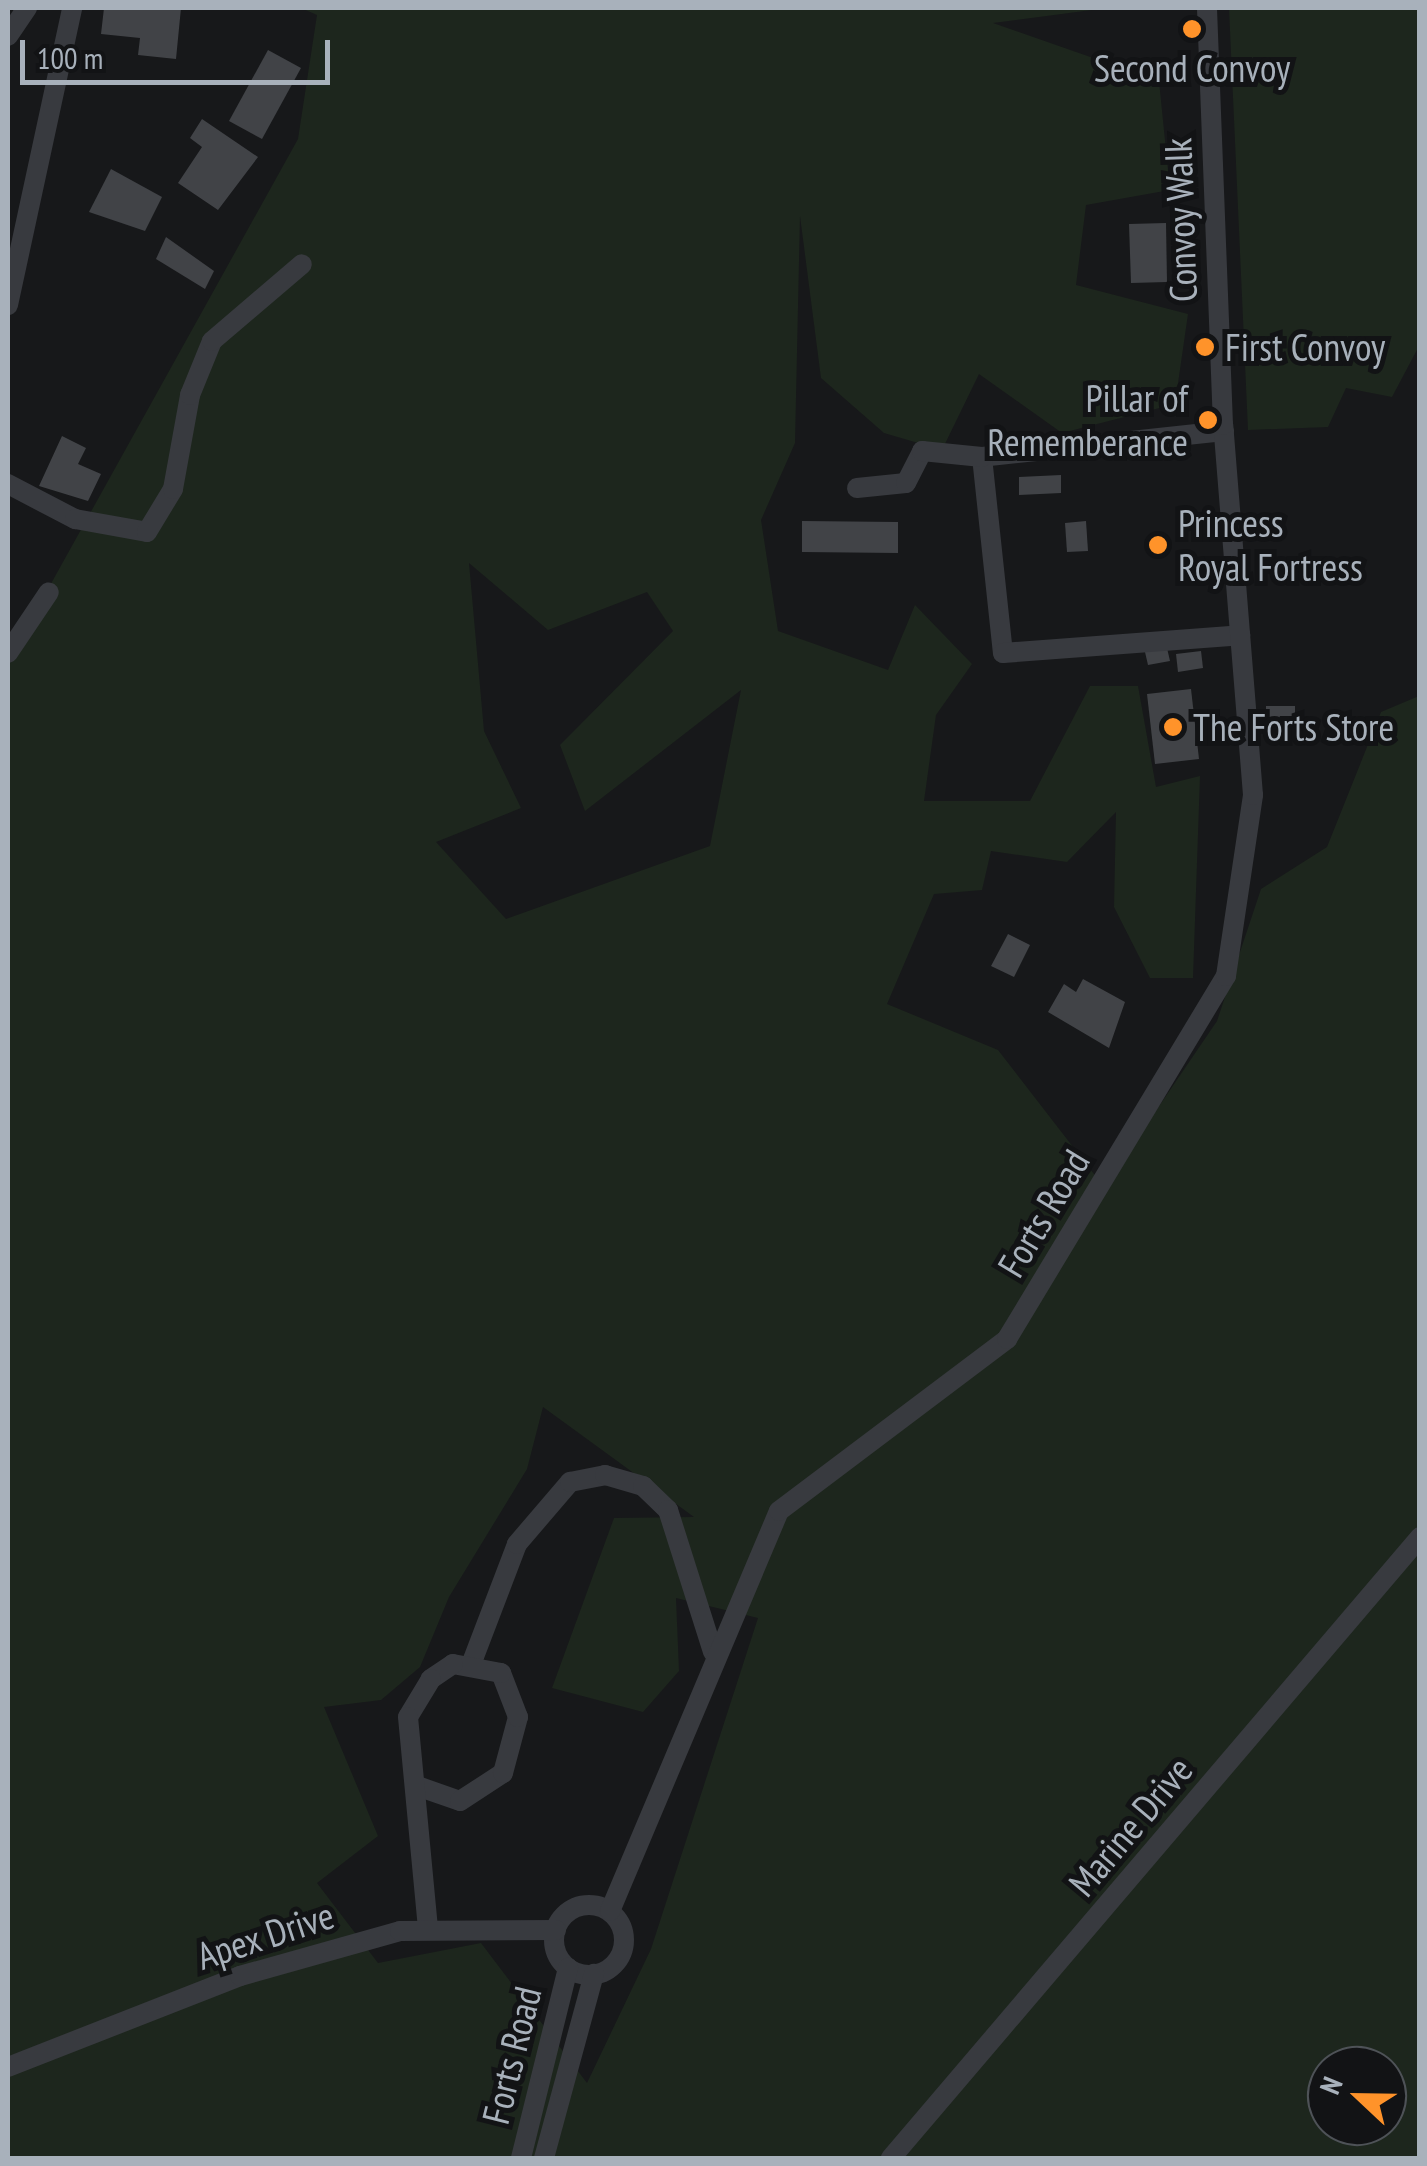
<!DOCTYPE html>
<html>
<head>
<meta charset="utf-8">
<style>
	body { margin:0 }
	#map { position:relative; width:1427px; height:2166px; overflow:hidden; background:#17181a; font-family:"PT Sans Narrow",sans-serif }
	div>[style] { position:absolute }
	.green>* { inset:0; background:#1d261d }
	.building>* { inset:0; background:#414347 }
	.street>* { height:20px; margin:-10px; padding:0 10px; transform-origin:10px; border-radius:10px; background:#383a3f }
	.street>.ring { margin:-10px; padding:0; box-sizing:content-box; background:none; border:20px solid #383a3f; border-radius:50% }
	.dots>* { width:28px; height:28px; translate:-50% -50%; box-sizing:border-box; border:5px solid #121315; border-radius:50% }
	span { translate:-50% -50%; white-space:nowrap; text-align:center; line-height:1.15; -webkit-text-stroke:10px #121315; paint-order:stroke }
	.poi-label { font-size:38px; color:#a8b1bb }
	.left { translate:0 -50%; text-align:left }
	.right { translate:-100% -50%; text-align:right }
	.street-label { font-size:38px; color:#a8b1bb }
	.frame { position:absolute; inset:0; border:10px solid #a8b1bb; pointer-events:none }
	.north { position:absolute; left:1307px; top:2046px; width:100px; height:100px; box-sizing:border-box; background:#121315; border:2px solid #4e5257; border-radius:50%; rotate:292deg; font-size:28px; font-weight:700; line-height:40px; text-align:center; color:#a8b1bb }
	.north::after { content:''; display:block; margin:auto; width:35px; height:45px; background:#ff932a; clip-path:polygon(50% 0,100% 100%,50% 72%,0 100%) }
	.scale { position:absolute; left:20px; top:40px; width:310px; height:45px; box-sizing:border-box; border:5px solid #a8b1bb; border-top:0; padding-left:12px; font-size:30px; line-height:35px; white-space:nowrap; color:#a8b1bb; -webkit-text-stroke:8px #121315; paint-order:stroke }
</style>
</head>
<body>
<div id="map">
	<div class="green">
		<div style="clip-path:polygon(evenodd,301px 8px,1107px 8px,993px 23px,1159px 81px,1170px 190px,1086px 205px,1076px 285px,1188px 314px,1175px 404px,1062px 433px,979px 374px,942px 450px,884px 433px,821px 378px,800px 216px,795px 443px,761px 520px,778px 631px,888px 670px,915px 605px,972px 664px,936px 715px,924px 801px,1030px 801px,1090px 686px,1138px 686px,1156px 787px,1200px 776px,1193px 978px,1150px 978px,1114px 907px,1116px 812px,1067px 862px,991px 851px,982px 890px,934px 894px,887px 1004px,998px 1050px,1104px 1187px,1217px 1021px,1261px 889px,1327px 847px,1381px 712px,1419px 696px,1419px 2158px,8px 2158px,8px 661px,298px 139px,317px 15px,301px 8px,469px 563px,548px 630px,647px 592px,673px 631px,560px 745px,585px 811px,741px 690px,710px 846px,506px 919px,436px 842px,521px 808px,484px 731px,469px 563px,301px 8px,543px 1407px,694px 1517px,614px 1518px,552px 1688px,643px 1712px,679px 1671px,676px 1598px,758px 1618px,651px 1949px,587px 2083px,481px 1943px,378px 1963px,317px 1883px,378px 1836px,324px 1707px,381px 1700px,420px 1667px,449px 1597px,527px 1469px,543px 1407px,301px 8px,1327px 2066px,1387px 2066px,1387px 2126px,1327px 2126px,1327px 2066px)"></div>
		<div style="clip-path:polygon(1229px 8px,1419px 8px,1419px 346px,1392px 397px,1346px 388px,1328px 427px,1248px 430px)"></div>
	</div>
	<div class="building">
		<div style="clip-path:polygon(104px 8px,181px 8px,176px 59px,138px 55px,140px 38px,101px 34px)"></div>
		<div style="clip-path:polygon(268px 50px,301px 68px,262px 139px,229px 121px)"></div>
		<div style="clip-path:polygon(202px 119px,258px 157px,218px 210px,178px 183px,202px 147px,190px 138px)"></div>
		<div style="clip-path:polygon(111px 169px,162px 197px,145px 231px,89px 212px)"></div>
		<div style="clip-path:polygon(1166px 223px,1167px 282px,1131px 283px,1129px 224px)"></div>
		<div style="clip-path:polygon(166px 237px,214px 271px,205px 289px,156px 259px)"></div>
		<div style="clip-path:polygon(62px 436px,86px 448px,78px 464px,101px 474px,88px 501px,39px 486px)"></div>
		<div style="clip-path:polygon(1061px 475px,1061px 493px,1019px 495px,1019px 477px)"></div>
		<div style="clip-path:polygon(802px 521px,898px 522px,898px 553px,802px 552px)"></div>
		<div style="clip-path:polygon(1086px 521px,1088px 551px,1067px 552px,1065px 523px)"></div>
		<div style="clip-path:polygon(1167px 648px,1170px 661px,1148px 665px,1145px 652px)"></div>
		<div style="clip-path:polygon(1201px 651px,1203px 668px,1178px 672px,1176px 654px)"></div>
		<div style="clip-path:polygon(1191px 689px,1199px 759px,1155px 764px,1147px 694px)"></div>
		<div style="clip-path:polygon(1266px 706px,1295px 706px,1295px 733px,1266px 733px)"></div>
		<div style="clip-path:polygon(1008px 934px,1030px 945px,1014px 977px,991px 966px)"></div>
		<div style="clip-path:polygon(1083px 979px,1125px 1002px,1109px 1048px,1048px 1012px,1064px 984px,1076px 992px)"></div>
	</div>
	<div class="street">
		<div style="left:8px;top:36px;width:34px;rotate:-56deg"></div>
		<div style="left:8px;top:305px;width:304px;rotate:-77.8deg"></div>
		<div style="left:1224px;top:431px;width:243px;rotate:173.9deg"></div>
		<div style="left:982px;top:457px;width:197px;rotate:83.9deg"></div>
		<div style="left:1003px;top:653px;width:238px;rotate:-4.3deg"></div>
		<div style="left:8px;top:484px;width:76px;rotate:27.6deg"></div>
		<div style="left:75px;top:519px;width:73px;rotate:10.2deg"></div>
		<div style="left:147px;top:532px;width:50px;rotate:-58.8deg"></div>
		<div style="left:173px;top:489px;width:96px;rotate:-79.7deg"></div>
		<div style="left:190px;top:395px;width:58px;rotate:-67.8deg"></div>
		<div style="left:212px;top:341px;width:118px;rotate:-40.5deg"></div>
		<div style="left:857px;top:488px;width:49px;rotate:-5.8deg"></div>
		<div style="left:906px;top:483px;width:36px;rotate:-63deg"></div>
		<div style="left:922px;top:451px;width:60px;rotate:5.7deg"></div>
		<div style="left:8px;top:653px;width:73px;rotate:-56.1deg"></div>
		<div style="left:472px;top:1662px;width:126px;rotate:-69.1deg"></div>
		<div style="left:517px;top:1544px;width:82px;rotate:-49.5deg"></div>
		<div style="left:570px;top:1482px;width:36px;rotate:-11deg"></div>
		<div style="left:605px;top:1475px;width:40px;rotate:16deg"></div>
		<div style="left:643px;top:1486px;width:35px;rotate:44deg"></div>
		<div style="left:668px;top:1510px;width:149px;rotate:72.4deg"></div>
		<div style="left:420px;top:1787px;width:42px;rotate:19.3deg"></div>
		<div style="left:460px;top:1801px;width:51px;rotate:-33.1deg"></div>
		<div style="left:503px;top:1773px;width:58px;rotate:-75deg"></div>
		<div style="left:518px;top:1717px;width:47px;rotate:-111.1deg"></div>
		<div style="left:501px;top:1673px;width:49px;rotate:-169.4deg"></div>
		<div style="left:453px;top:1664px;width:27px;rotate:146deg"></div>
		<div style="left:431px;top:1679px;width:44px;rotate:121.2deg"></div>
		<div style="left:408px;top:1717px;width:211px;rotate:84.6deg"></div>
		<div class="ring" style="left:554px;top:1905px;width:50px;height:50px"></div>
		<div style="left:610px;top:1911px;width:434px;rotate:-67.1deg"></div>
		<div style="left:779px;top:1511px;width:286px;rotate:-37deg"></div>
		<div style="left:1007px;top:1339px;width:424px;rotate:-58.9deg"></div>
		<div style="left:1226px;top:976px;width:183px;rotate:-81.5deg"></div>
		<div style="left:1253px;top:795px;width:371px;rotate:-94.6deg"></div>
		<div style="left:1223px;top:425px;width:417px;rotate:-92.2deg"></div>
		<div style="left:8px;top:2067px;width:249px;rotate:-21.4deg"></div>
		<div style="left:240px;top:1976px;width:166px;rotate:-15.7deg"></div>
		<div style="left:400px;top:1931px;width:156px;rotate:-0.4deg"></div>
		<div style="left:521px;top:2158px;width:196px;rotate:-76.1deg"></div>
		<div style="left:544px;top:2158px;width:191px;rotate:-74.8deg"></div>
		<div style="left:891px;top:2158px;width:816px;rotate:-49.57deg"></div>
	</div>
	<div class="dots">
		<div style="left:1192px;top:29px;background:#ff932a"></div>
		<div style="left:1205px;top:347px;background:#ff932a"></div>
		<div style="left:1208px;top:420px;background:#ff932a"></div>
		<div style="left:1158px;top:545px;background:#ff932a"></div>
		<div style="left:1173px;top:727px;background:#ff932a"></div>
	</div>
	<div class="poi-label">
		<span style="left:1192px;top:68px">Second Convoy</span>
		<span class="left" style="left:1225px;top:347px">First Convoy</span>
		<span class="right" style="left:1188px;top:420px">Pillar of<br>Rememberance</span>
		<span class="left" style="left:1178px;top:545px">Princess<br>Royal Fortress</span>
		<span class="left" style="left:1193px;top:727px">The Forts Store</span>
	</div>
	<div class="street-label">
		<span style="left:1180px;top:220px;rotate:-92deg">Convoy Walk</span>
		<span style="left:1043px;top:1213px;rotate:-59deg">Forts Road</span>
		<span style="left:1130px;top:1826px;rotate:-50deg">Marine Drive</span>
		<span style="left:265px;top:1935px;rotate:-18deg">Apex Drive</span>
		<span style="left:511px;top:2055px;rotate:-76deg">Forts Road</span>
	</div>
	<div class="frame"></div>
	<div class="north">N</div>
	<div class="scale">100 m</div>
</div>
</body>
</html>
